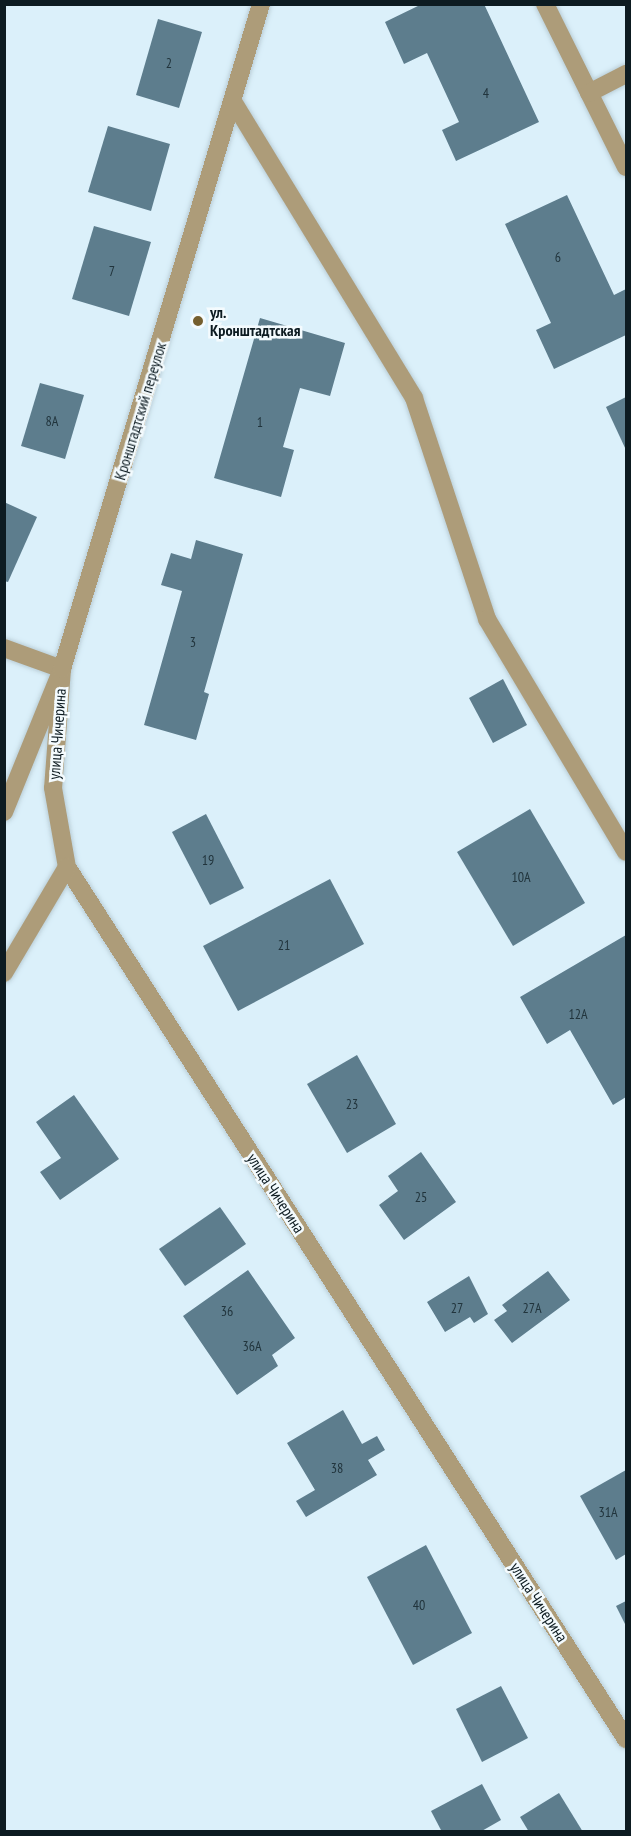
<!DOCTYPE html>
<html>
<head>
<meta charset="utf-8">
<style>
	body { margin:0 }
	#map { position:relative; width:631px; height:1836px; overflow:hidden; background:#dbf0fa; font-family:"PT Sans Narrow",sans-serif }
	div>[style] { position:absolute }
	.building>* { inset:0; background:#5d7d8d }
	.roads { filter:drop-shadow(0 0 2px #baced7) drop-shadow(0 0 2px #baced7) }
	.minor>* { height:18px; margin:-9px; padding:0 9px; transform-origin:9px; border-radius:9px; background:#ad9c79 }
	.dots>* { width:16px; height:16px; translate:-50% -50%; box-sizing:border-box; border:3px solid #f4fbfe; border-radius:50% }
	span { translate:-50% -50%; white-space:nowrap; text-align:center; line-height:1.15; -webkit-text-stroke:5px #f4fbfe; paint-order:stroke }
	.number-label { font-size:14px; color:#21343c }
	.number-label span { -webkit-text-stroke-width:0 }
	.poi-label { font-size:16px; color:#0d1b21; font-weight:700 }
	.left { translate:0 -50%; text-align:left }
	.street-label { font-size:16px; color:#0d1b21 }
	.frame { position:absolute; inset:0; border:6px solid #0d1b21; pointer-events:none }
</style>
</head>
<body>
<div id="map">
	<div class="building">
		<div style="clip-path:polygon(422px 4px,484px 4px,539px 122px,456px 161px,442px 130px,459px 122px,427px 53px,404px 64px,385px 22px)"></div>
		<div style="clip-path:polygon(158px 19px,202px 32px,179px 108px,136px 95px)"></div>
		<div style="clip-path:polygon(108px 126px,170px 144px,151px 211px,88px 192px)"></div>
		<div style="clip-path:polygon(567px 195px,614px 295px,626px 289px,626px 335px,554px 369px,536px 330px,551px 323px,505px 224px)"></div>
		<div style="clip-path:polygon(94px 226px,151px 242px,129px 316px,72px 299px)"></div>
		<div style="clip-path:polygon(260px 318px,345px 343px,330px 396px,300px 388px,283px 447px,294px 450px,281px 497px,214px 478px)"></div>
		<div style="clip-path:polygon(40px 383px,84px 395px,65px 459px,21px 446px)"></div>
		<div style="clip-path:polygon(626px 397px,626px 450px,606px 407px)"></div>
		<div style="clip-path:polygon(4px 502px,37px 517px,8px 582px,4px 581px)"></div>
		<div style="clip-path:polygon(196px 540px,243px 554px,204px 692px,209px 694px,196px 740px,144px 725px,182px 591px,161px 585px,171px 553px,191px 559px)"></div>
		<div style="clip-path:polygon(503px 679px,527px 725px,493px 743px,469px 698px)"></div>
		<div style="clip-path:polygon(530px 809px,585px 903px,513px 946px,457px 852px)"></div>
		<div style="clip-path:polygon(206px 814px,244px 888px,210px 905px,172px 832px)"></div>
		<div style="clip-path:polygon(330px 879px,364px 944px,238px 1011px,203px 946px)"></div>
		<div style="clip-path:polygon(626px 935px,626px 1097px,613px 1105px,570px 1030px,547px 1044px,520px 997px)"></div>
		<div style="clip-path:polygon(357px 1055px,396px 1124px,347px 1153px,307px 1084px)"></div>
		<div style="clip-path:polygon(74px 1095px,119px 1159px,60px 1200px,40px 1172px,61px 1158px,36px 1122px)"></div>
		<div style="clip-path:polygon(421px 1152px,456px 1202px,404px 1240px,379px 1205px,398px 1191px,388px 1176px)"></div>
		<div style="clip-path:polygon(220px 1207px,246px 1244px,185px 1286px,159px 1249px)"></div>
		<div style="clip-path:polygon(248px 1270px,295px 1338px,272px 1355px,278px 1366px,237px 1395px,183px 1316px)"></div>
		<div style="clip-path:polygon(548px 1271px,570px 1300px,512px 1343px,494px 1320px,507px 1311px,502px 1305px)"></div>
		<div style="clip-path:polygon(469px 1276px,488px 1314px,474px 1323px,470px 1317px,445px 1332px,427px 1302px)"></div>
		<div style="clip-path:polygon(343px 1410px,362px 1444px,377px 1436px,385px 1450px,368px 1460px,377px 1475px,306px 1517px,296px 1501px,315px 1490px,287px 1443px)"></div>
		<div style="clip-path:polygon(626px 1470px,626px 1554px,616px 1560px,580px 1496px)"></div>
		<div style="clip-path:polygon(426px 1545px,472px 1633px,413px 1665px,367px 1577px)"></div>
		<div style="clip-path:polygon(626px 1601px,626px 1626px,616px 1606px)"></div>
		<div style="clip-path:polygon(501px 1686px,528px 1738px,482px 1762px,456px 1709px)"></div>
		<div style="clip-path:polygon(482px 1784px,501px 1820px,480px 1832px,442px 1832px,431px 1811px)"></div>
		<div style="clip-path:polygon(559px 1793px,583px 1832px,529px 1832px,520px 1817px)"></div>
	</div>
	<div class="roads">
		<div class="minor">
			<div style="left:545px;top:4px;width:182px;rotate:63.6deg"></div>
			<div style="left:589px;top:93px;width:42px;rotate:-27.2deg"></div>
			<div style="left:234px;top:103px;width:346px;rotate:58.6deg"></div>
			<div style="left:414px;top:398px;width:233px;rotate:71.7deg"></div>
			<div style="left:487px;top:619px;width:271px;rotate:59.2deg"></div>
			<div style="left:4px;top:648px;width:62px;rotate:19.9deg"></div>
			<div style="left:62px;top:669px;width:119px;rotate:94.3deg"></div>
			<div style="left:53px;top:788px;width:80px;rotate:80deg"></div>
			<div style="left:67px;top:867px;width:1036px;rotate:57.34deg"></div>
			<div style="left:4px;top:812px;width:154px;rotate:-67.9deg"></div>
			<div style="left:62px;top:669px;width:694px;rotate:-73.34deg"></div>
			<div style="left:4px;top:973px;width:123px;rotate:-59.3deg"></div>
		</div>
	</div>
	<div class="dots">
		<div style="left:198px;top:321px;background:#755f2f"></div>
	</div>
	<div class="number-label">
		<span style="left:169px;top:63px">2</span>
		<span style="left:486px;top:93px">4</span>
		<span style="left:558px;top:257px">6</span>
		<span style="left:112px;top:271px">7</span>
		<span style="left:52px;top:421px">8А</span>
		<span style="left:260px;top:422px">1</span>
		<span style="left:193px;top:642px">3</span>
		<span style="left:208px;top:860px">19</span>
		<span style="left:521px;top:877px">10А</span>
		<span style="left:284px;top:945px">21</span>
		<span style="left:578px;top:1014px">12А</span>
		<span style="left:352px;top:1104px">23</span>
		<span style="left:421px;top:1197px">25</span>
		<span style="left:457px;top:1308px">27</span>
		<span style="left:532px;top:1308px">27А</span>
		<span style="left:227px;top:1311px">36</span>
		<span style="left:252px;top:1346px">36А</span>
		<span style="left:337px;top:1468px">38</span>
		<span style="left:608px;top:1512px">31А</span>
		<span style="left:419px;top:1605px">40</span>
	</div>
	<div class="poi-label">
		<span class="left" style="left:210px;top:321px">ул.<br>Кронштадтская</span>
	</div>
	<div class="street-label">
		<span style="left:140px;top:411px;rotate:-73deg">Кронштадтский переулок</span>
		<span style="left:57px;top:734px;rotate:-86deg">улица Чичерина</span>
		<span style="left:276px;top:1193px;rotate:57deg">улица Чичерина</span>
		<span style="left:539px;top:1602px;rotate:57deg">улица Чичерина</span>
	</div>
	<div class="frame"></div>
</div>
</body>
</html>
